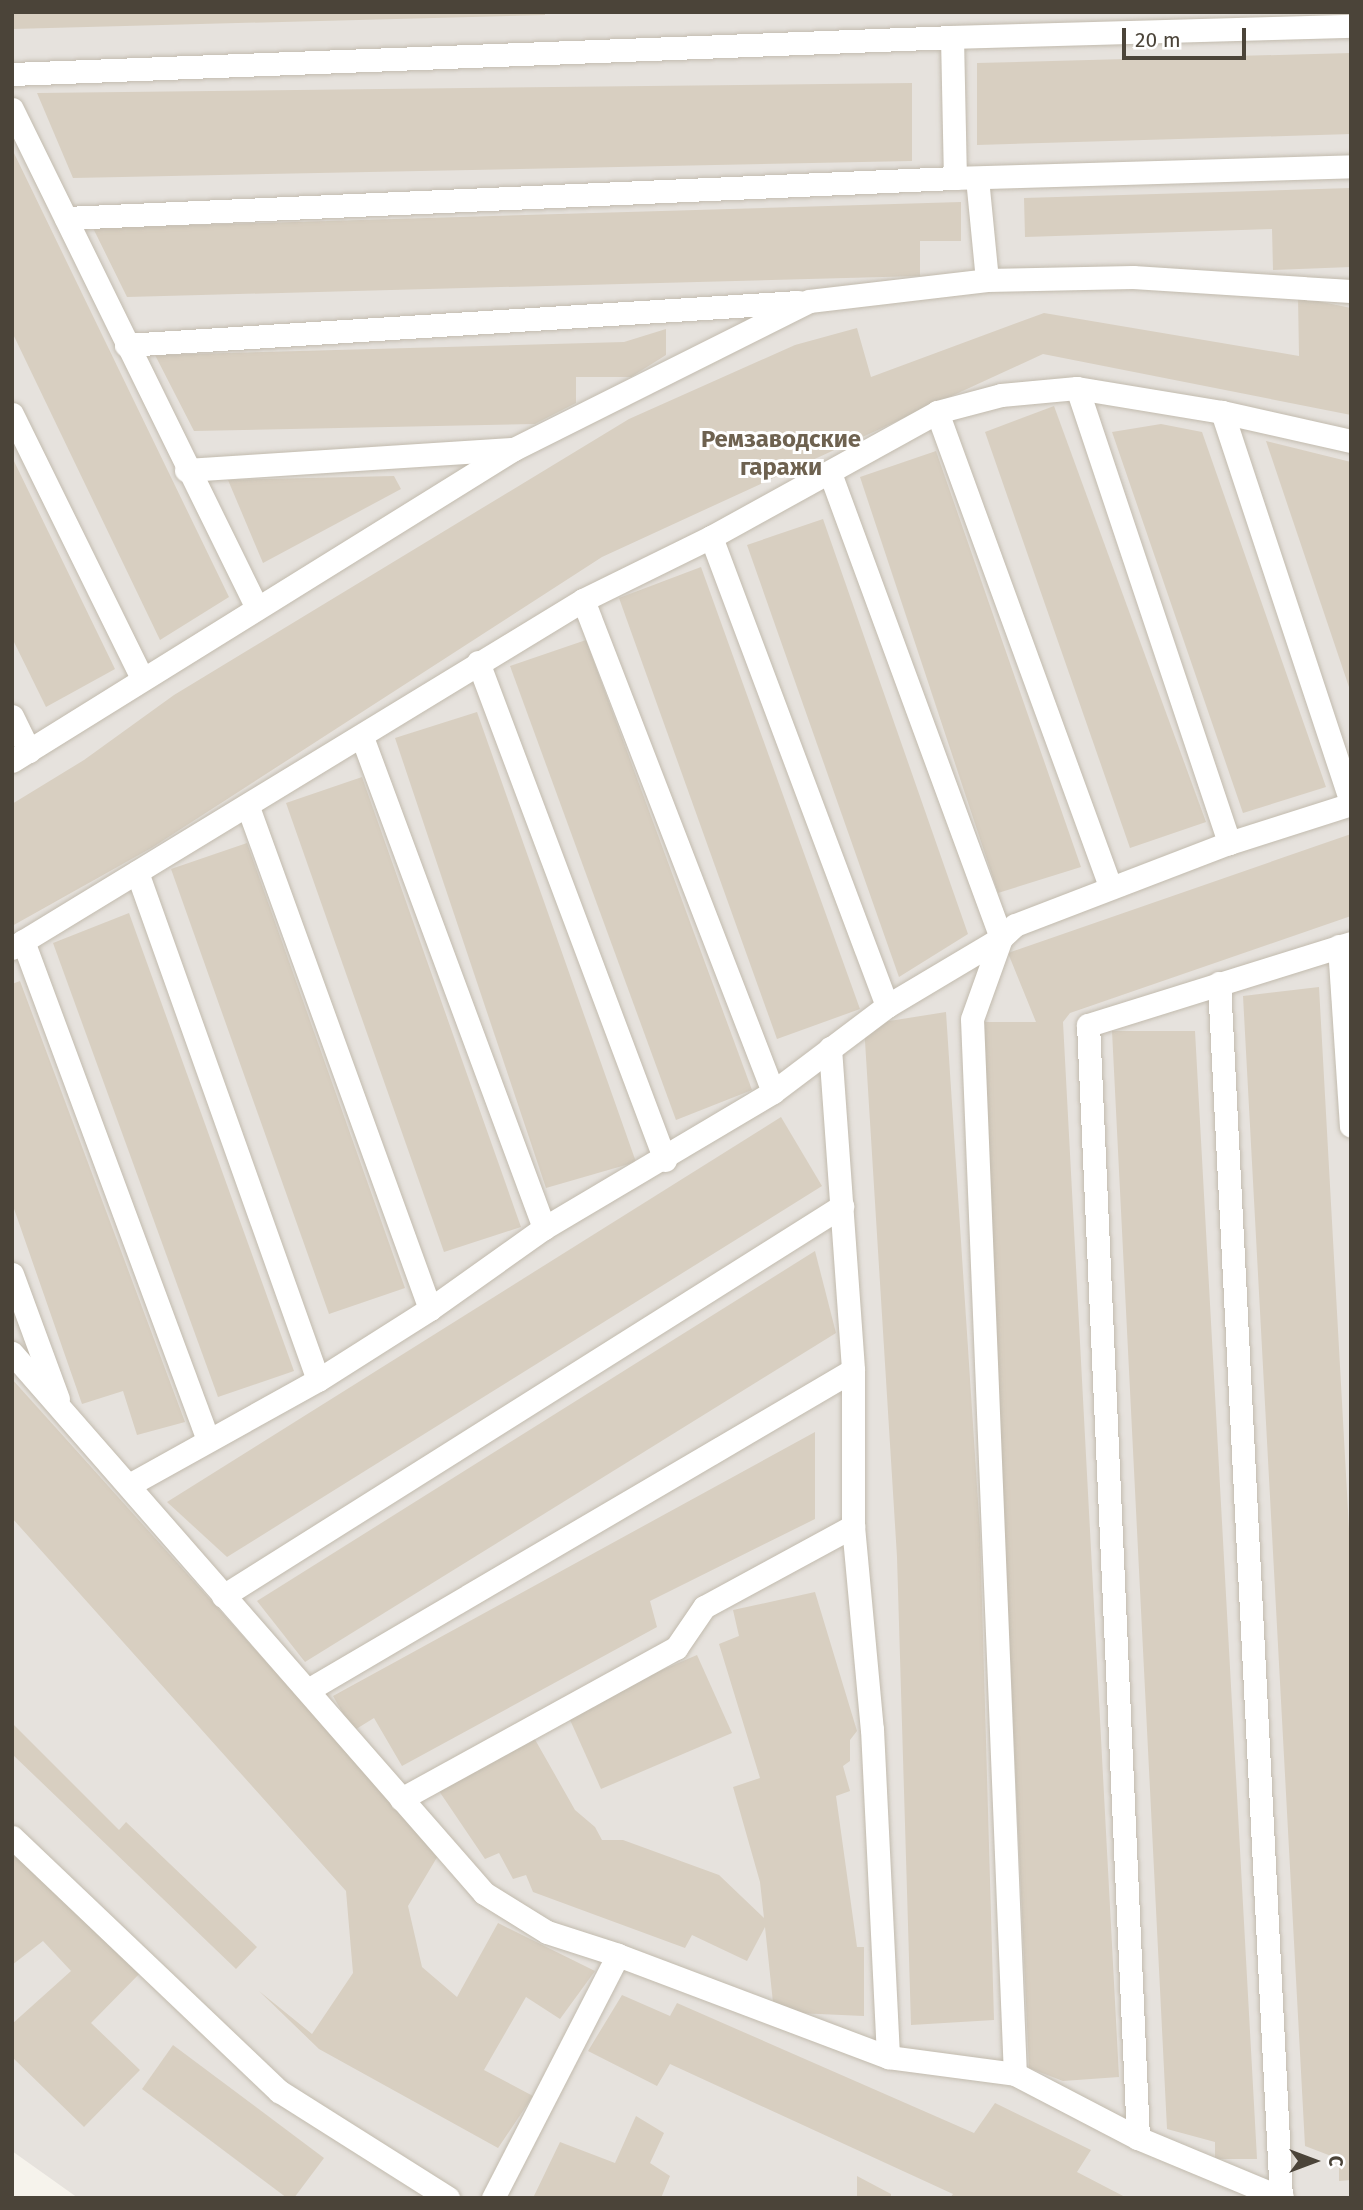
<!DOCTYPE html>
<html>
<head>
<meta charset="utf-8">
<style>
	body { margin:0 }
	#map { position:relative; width:1363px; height:2210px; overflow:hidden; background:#f6f3ec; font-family:"Fira Sans",sans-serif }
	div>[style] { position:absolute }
	.industrial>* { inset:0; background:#e6e2dd }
	.building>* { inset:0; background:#d8cfc1 }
	.roads { filter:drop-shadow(0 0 2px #c2bbae) drop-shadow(0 0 2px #c2bbae) }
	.lane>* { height:23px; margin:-11.5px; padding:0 11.5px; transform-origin:11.5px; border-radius:11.5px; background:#fff }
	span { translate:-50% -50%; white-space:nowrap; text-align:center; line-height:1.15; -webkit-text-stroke:6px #fff; paint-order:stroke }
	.neighbourhood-label { font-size:24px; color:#6e6250; font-weight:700 }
	.frame { position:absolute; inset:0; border:14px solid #4b4439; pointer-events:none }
	.north { position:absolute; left:1279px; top:2126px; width:70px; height:70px; -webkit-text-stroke:5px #fff; paint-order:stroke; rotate:90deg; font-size:19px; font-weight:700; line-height:28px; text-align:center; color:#4b4439 }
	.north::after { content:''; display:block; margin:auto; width:24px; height:32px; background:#4b4439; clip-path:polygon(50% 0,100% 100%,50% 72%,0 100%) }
	.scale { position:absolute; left:1122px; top:28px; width:124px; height:32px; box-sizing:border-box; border:4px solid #4b4439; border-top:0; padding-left:9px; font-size:21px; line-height:24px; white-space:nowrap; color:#4b4439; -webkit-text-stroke:5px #fff; paint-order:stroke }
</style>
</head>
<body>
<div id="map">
	<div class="industrial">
		<div style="clip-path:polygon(12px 12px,1351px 12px,1351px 2198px,78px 2198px,12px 2151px)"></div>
	</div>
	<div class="building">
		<div style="clip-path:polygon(12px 12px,545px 12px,545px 15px,12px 29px)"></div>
		<div style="clip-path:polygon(1351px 53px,1351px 134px,977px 145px,977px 63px)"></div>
		<div style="clip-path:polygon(912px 83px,912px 161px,73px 178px,37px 93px)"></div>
		<div style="clip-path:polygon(12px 149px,229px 597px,160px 640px,12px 332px)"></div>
		<div style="clip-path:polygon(1351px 188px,1351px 267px,1273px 270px,1272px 229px,1025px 237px,1024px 198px)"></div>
		<div style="clip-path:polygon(961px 202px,961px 241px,920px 241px,920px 276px,127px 297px,93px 228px)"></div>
		<div style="clip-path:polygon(1298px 297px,1351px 308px,1351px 415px,1043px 354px,602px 557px,153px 847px,12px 926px,12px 804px,84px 760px,174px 695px,629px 419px,795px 345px,857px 328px,871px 377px,1044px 313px,1299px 356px)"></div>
		<div style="clip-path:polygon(666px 329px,666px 355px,631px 377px,576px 377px,576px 403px,535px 424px,194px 431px,155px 355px,624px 342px)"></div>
		<div style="clip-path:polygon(1054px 406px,1206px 822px,1130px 848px,985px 432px)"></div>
		<div style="clip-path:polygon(1161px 424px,1202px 432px,1326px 787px,1243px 813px,1112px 432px)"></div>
		<div style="clip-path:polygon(1266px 441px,1351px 462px,1351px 690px,1350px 690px)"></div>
		<div style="clip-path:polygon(936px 451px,1081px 867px,998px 893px,860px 477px)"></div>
		<div style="clip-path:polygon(12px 457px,115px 669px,46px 707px,12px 638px)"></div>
		<div style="clip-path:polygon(394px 476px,401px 489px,263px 563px,228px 480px)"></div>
		<div style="clip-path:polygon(823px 519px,968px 934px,899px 977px,747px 545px)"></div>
		<div style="clip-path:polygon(701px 567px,860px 1009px,777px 1039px,619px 598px)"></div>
		<div style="clip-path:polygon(586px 640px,752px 1090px,676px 1120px,510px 666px)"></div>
		<div style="clip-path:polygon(477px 712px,636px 1162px,546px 1188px,395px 738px)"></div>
		<div style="clip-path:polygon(362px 777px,521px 1227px,444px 1252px,286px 803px)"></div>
		<div style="clip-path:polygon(1351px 834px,1351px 916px,1070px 1013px,1063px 1022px,1119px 2077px,1063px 2081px,1029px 2068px,981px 1022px,1036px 1022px,1008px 953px)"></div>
		<div style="clip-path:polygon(247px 843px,405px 1288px,329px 1314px,171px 869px)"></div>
		<div style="clip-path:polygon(129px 913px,294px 1371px,218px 1397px,53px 943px)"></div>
		<div style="clip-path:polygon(20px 981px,185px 1422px,137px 1435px,123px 1391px,82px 1404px,12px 1203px,12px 984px)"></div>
		<div style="clip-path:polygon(1319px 987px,1351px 1565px,1351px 2180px,1339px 2181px,1339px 2159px,1305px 2146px,1243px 996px)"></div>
		<div style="clip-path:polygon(946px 1012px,980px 1532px,994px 2020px,911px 2025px,897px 1557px,864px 1025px)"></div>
		<div style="clip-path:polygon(1112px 1031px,1195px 1031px,1257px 2159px,1215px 2159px,1215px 2142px,1167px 2129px)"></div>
		<div style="clip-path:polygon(781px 1117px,822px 1186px,227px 1557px,167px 1502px)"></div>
		<div style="clip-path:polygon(815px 1251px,836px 1333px,305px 1662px,257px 1601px)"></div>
		<div style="clip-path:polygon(12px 1379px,439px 1854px,408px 1906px,422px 1967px,457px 1997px,498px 1923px,595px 1971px,560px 2019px,526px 1997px,484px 2070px,533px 2096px,498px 2148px,319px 2049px,259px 1991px,312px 2034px,353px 1973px,346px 1891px,12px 1518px)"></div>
		<div style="clip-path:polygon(815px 1432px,815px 1519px,650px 1601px,657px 1627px,402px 1766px,374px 1718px,353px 1731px,333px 1696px)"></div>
		<div style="clip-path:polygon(815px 1592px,857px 1731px,850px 1740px,850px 1761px,843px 1766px,850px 1791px,836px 1796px,857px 1947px,864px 1947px,864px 2016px,774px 2012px,765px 1927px,747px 1961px,692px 1935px,685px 1948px,533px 1892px,526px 1875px,513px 1879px,499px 1853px,485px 1859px,437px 1788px,533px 1736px,575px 1810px,595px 1827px,602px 1840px,623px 1840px,719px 1875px,764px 1918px,760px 1882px,733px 1787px,760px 1778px,719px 1644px,739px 1636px,733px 1610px)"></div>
		<div style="clip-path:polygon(697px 1655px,732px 1733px,601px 1789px,566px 1711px)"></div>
		<div style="clip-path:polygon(12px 1723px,119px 1830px,126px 1822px,257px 1947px,236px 1969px,12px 1754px)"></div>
		<div style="clip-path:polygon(12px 1837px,146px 1967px,91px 2023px,140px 2070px,84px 2127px,12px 2057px,12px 2024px,71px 1971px,43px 1941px,12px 1965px)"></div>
		<div style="clip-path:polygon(622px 1995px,670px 2016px,677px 2003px,974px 2133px,995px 2103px,1091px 2150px,1077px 2172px,1127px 2198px,950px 2198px,953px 2194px,670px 2064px,657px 2086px,588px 2051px)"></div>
		<div style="clip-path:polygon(173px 2045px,324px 2158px,294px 2198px,287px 2198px,142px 2089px)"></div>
		<div style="clip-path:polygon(636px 2116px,664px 2133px,650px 2163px,670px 2176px,661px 2198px,533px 2198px,560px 2142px,615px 2163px)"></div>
		<div style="clip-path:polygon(857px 2176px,891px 2194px,891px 2198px,857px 2198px)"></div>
	</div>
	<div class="roads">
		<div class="lane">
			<div style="left:952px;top:37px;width:141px;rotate:88.8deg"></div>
			<div style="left:12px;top:74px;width:941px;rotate:-2.25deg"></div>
			<div style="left:952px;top:37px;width:399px;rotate:-1.6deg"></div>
			<div style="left:12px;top:109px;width:554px;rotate:63.85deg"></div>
			<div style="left:977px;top:178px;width:102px;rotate:84.4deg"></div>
			<div style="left:66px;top:218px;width:890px;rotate:-2.58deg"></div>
			<div style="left:955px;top:178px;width:396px;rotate:-1.7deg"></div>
			<div style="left:126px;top:345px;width:674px;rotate:-3.66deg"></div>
			<div style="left:1077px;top:388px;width:480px;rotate:71.5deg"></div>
			<div style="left:937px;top:412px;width:505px;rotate:69.95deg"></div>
			<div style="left:1222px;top:412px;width:412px;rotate:71.7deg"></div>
			<div style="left:12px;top:414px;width:294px;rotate:63.8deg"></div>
			<div style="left:186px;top:470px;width:326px;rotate:-3.7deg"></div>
			<div style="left:830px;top:473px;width:495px;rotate:69.8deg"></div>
			<div style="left:1001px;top:938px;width:86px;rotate:109.7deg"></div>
			<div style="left:972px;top:1019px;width:1056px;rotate:87.67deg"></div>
			<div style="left:711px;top:537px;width:501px;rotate:69.43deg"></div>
			<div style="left:583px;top:600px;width:527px;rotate:68.88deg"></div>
			<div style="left:478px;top:662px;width:532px;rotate:69.42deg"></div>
			<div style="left:12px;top:716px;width:39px;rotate:64deg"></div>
			<div style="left:362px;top:737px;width:524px;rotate:69.66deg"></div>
			<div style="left:12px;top:761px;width:591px;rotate:-31.86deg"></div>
			<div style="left:514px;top:449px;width:330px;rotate:-26.6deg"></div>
			<div style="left:809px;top:301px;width:179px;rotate:-6.7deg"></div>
			<div style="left:987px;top:280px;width:146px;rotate:-1.2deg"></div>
			<div style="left:1133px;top:277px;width:218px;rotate:3.7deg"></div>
			<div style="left:248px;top:807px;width:534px;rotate:70.07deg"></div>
			<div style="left:137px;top:872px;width:539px;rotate:70.39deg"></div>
			<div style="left:23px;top:941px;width:532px;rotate:69.66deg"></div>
			<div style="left:1339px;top:946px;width:180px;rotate:86.2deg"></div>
			<div style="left:12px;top:948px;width:669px;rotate:-31.36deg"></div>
			<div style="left:583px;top:600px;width:143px;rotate:-26.2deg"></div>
			<div style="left:711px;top:537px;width:258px;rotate:-28.9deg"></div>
			<div style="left:937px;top:412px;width:66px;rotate:-14.9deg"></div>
			<div style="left:1001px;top:395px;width:76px;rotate:-5.3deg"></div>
			<div style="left:1077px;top:388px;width:147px;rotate:9.4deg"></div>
			<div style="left:1222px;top:412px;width:132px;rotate:12.7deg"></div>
			<div style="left:1219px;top:983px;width:1217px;rotate:87.08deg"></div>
			<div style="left:830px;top:1048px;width:323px;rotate:85.9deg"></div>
			<div style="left:853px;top:1370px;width:156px;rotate:90deg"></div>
			<div style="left:853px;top:1526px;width:204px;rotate:84.7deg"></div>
			<div style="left:872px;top:1729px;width:328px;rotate:87.2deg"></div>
			<div style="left:12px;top:1274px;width:133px;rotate:69.8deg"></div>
			<div style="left:12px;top:1353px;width:717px;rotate:48.84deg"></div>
			<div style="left:484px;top:1893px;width:74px;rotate:31.8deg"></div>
			<div style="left:547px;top:1932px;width:75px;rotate:17.9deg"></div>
			<div style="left:618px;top:1955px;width:289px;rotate:20.7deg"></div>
			<div style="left:888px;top:2057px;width:128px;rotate:7.6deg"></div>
			<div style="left:1015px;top:2074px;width:139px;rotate:27.5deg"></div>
			<div style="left:1138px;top:2138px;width:156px;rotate:22.6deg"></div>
			<div style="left:129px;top:1485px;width:216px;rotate:-29.1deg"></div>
			<div style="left:318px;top:1380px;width:133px;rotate:-32.4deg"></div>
			<div style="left:430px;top:1309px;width:140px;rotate:-35.4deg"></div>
			<div style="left:544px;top:1228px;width:266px;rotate:-30.7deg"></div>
			<div style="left:773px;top:1092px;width:143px;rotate:-37deg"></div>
			<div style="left:887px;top:1006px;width:133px;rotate:-30.8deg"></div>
			<div style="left:1001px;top:938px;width:19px;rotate:-43deg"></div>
			<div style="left:1015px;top:925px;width:229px;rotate:-21deg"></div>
			<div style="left:1229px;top:843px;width:128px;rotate:-17.7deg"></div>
			<div style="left:223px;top:1596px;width:732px;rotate:-32.21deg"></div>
			<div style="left:308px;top:1690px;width:632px;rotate:-30.42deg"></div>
			<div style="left:401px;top:1799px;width:314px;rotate:-28.8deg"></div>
			<div style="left:676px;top:1648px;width:50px;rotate:-55.7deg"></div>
			<div style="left:704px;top:1607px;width:170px;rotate:-28.5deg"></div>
			<div style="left:12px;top:1837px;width:369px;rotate:43.6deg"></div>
			<div style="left:279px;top:2091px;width:200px;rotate:32.3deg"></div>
			<div style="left:1138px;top:2138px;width:1114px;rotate:-92.57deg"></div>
			<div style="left:1088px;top:1025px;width:275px;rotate:-17.3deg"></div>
			<div style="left:493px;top:2198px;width:273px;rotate:-62.8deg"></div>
		</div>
	</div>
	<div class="neighbourhood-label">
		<span style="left:781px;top:454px">Ремзаводские<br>гаражи</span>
	</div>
	<div class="frame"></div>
	<div class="north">С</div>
	<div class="scale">20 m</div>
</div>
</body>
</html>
